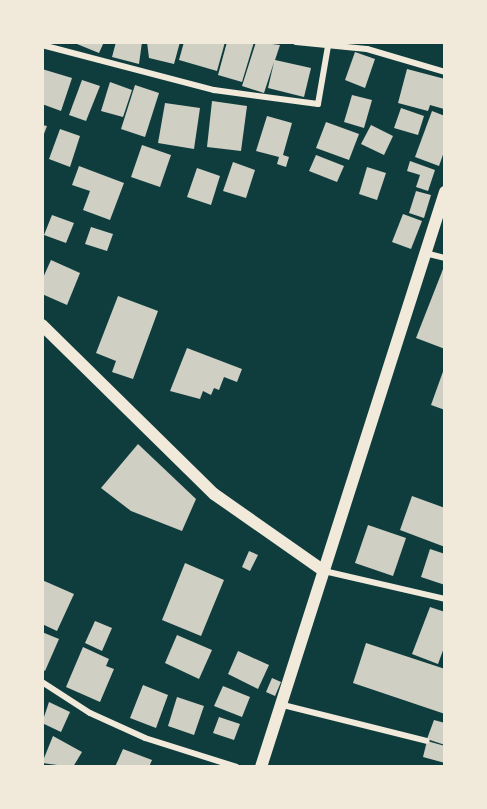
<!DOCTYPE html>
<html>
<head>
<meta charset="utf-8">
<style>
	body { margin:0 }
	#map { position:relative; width:487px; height:809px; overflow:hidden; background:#0f3d3e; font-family:Rubik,sans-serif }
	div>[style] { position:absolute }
	.building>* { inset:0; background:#cfcfc3 }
	.minor>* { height:6px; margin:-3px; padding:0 3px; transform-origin:3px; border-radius:3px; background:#f1e9da }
	.secondary>* { height:12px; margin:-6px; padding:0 6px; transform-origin:6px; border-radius:6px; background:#f1e9da }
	span { translate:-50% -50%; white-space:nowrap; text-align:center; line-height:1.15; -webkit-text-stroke:4.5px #f1e9da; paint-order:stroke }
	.frame { position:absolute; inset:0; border:44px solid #f1e9da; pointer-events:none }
</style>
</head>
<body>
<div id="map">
	<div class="building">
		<div style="clip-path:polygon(72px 42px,104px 42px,99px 53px)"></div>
		<div style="clip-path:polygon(116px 42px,142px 42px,139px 64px,112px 57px)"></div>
		<div style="clip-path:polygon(147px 42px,180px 42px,174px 64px,149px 58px)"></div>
		<div style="clip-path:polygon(184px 42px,225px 42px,217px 71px,179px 60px)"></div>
		<div style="clip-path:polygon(227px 42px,254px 42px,242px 82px,218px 75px)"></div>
		<div style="clip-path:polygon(256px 42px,280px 45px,275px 60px,311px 68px,304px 97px,268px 88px,274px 62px,264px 93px,242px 86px)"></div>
		<div style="clip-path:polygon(355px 52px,375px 59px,365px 88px,345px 80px)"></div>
		<div style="clip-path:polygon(42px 69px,72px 78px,61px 111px,42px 104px)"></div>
		<div style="clip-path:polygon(407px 69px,445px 79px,444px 109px,430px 105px,428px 111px,398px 103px)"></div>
		<div style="clip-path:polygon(82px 80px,100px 86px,86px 121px,69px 115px)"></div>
		<div style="clip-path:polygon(110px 82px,132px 90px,123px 117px,101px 111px)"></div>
		<div style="clip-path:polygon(135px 85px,159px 93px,145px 137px,121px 129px)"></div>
		<div style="clip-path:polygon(352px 95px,372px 100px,364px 128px,344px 122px)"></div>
		<div style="clip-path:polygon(212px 101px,247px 106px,241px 151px,207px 147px)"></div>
		<div style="clip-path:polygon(165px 103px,200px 108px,194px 149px,158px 143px)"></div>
		<div style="clip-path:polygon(401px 108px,424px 116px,418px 135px,394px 128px)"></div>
		<div style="clip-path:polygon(432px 111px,445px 116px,445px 149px,439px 166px,415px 157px)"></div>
		<div style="clip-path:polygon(267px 116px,292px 123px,283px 155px,289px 157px,286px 167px,277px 164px,279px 157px,256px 151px)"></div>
		<div style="clip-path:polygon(326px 122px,359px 134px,349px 160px,316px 148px)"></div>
		<div style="clip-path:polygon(42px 125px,47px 126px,42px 139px)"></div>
		<div style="clip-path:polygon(371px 125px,393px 136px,384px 155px,361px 144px)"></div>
		<div style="clip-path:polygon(60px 129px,80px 136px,70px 167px,49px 159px)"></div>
		<div style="clip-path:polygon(142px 145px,171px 155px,160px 187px,131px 177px)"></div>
		<div style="clip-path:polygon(316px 155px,344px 166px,337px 182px,309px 171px)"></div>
		<div style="clip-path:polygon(410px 161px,435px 170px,428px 191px,416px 187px,420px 175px,407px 171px)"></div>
		<div style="clip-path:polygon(233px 162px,255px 170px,246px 198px,223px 191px)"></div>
		<div style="clip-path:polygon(79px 166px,124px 183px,110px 220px,83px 210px,90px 191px,72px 185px)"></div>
		<div style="clip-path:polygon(367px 167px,386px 173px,377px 200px,359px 194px)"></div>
		<div style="clip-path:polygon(197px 168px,220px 176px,211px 205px,187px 197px)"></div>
		<div style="clip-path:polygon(416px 191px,431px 195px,424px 218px,409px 213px)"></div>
		<div style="clip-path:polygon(403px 214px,422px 221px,411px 249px,392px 242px)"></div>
		<div style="clip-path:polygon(52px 215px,74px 223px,66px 243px,44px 235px)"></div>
		<div style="clip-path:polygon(91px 227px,113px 234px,107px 251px,85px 244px)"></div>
		<div style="clip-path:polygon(51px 260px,80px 273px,67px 305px,42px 294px,42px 280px)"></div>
		<div style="clip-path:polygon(445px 264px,445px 349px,416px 338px)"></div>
		<div style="clip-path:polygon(118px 296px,158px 311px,133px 379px,112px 372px,116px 361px,96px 353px)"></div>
		<div style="clip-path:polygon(187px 348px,242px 369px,237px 382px,224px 377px,219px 390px,214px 388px,211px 395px,203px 391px,200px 399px,170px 391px)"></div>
		<div style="clip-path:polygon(445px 366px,445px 410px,431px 405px)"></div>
		<div style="clip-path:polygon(138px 444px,196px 499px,182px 531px,131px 511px,101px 488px)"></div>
		<div style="clip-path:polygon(412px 496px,445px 508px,445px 547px,400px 530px)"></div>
		<div style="clip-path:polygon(368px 525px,406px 538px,393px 576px,355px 563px)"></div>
		<div style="clip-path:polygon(430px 549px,445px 554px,445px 585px,421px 577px)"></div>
		<div style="clip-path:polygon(249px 551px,258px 555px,250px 571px,242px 567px)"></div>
		<div style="clip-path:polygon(185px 563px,224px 580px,201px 636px,162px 620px)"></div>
		<div style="clip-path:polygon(42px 580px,74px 594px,57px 631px,42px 624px)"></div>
		<div style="clip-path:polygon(430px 607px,445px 612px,445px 645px,438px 664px,412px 654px)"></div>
		<div style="clip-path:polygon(95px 621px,112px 628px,102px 651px,85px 643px)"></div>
		<div style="clip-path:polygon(42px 632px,59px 639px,45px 671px,42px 669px)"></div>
		<div style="clip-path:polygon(177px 635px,212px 650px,199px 679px,165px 663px)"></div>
		<div style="clip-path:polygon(366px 643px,445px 669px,445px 714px,353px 683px)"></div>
		<div style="clip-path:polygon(83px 647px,109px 659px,106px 666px,114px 669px,100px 702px,66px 687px)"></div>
		<div style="clip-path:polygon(238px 651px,269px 665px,258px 689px,228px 674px)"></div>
		<div style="clip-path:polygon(272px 678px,281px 682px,275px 696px,266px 692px)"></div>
		<div style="clip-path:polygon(143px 685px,168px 695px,156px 728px,130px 718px)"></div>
		<div style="clip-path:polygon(223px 686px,250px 697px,242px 717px,214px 706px)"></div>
		<div style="clip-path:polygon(177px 697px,204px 706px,194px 735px,168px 726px)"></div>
		<div style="clip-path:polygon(49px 702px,70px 712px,61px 732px,42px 723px)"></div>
		<div style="clip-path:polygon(219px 717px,240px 724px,234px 740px,213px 733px)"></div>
		<div style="clip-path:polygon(434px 720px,445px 723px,445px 745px,427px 739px)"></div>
		<div style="clip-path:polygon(53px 736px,82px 752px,73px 767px,42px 763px)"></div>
		<div style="clip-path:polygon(427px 741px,445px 746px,445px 763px,423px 757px)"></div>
		<div style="clip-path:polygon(123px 749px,152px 760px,149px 767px,115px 767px)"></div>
	</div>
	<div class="minor">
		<div style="left:296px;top:42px;width:71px;rotate:5.6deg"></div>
		<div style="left:367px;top:49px;width:81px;rotate:16.4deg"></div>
		<div style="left:42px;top:45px;width:178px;rotate:14.7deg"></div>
		<div style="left:214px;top:90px;width:105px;rotate:7.7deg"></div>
		<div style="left:318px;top:104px;width:59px;rotate:-80.2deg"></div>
		<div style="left:425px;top:253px;width:21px;rotate:14deg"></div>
		<div style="left:324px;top:571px;width:124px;rotate:13deg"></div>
		<div style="left:42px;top:682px;width:57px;rotate:32.9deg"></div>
		<div style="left:90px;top:713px;width:60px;rotate:24.4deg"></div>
		<div style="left:145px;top:738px;width:96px;rotate:17.5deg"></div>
		<div style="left:283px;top:705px;width:148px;rotate:14deg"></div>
	</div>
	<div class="secondary">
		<div style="left:42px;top:325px;width:241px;rotate:44.5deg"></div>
		<div style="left:214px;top:494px;width:134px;rotate:35deg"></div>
		<div style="left:261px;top:767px;width:604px;rotate:-72.26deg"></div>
	</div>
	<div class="frame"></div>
</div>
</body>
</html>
